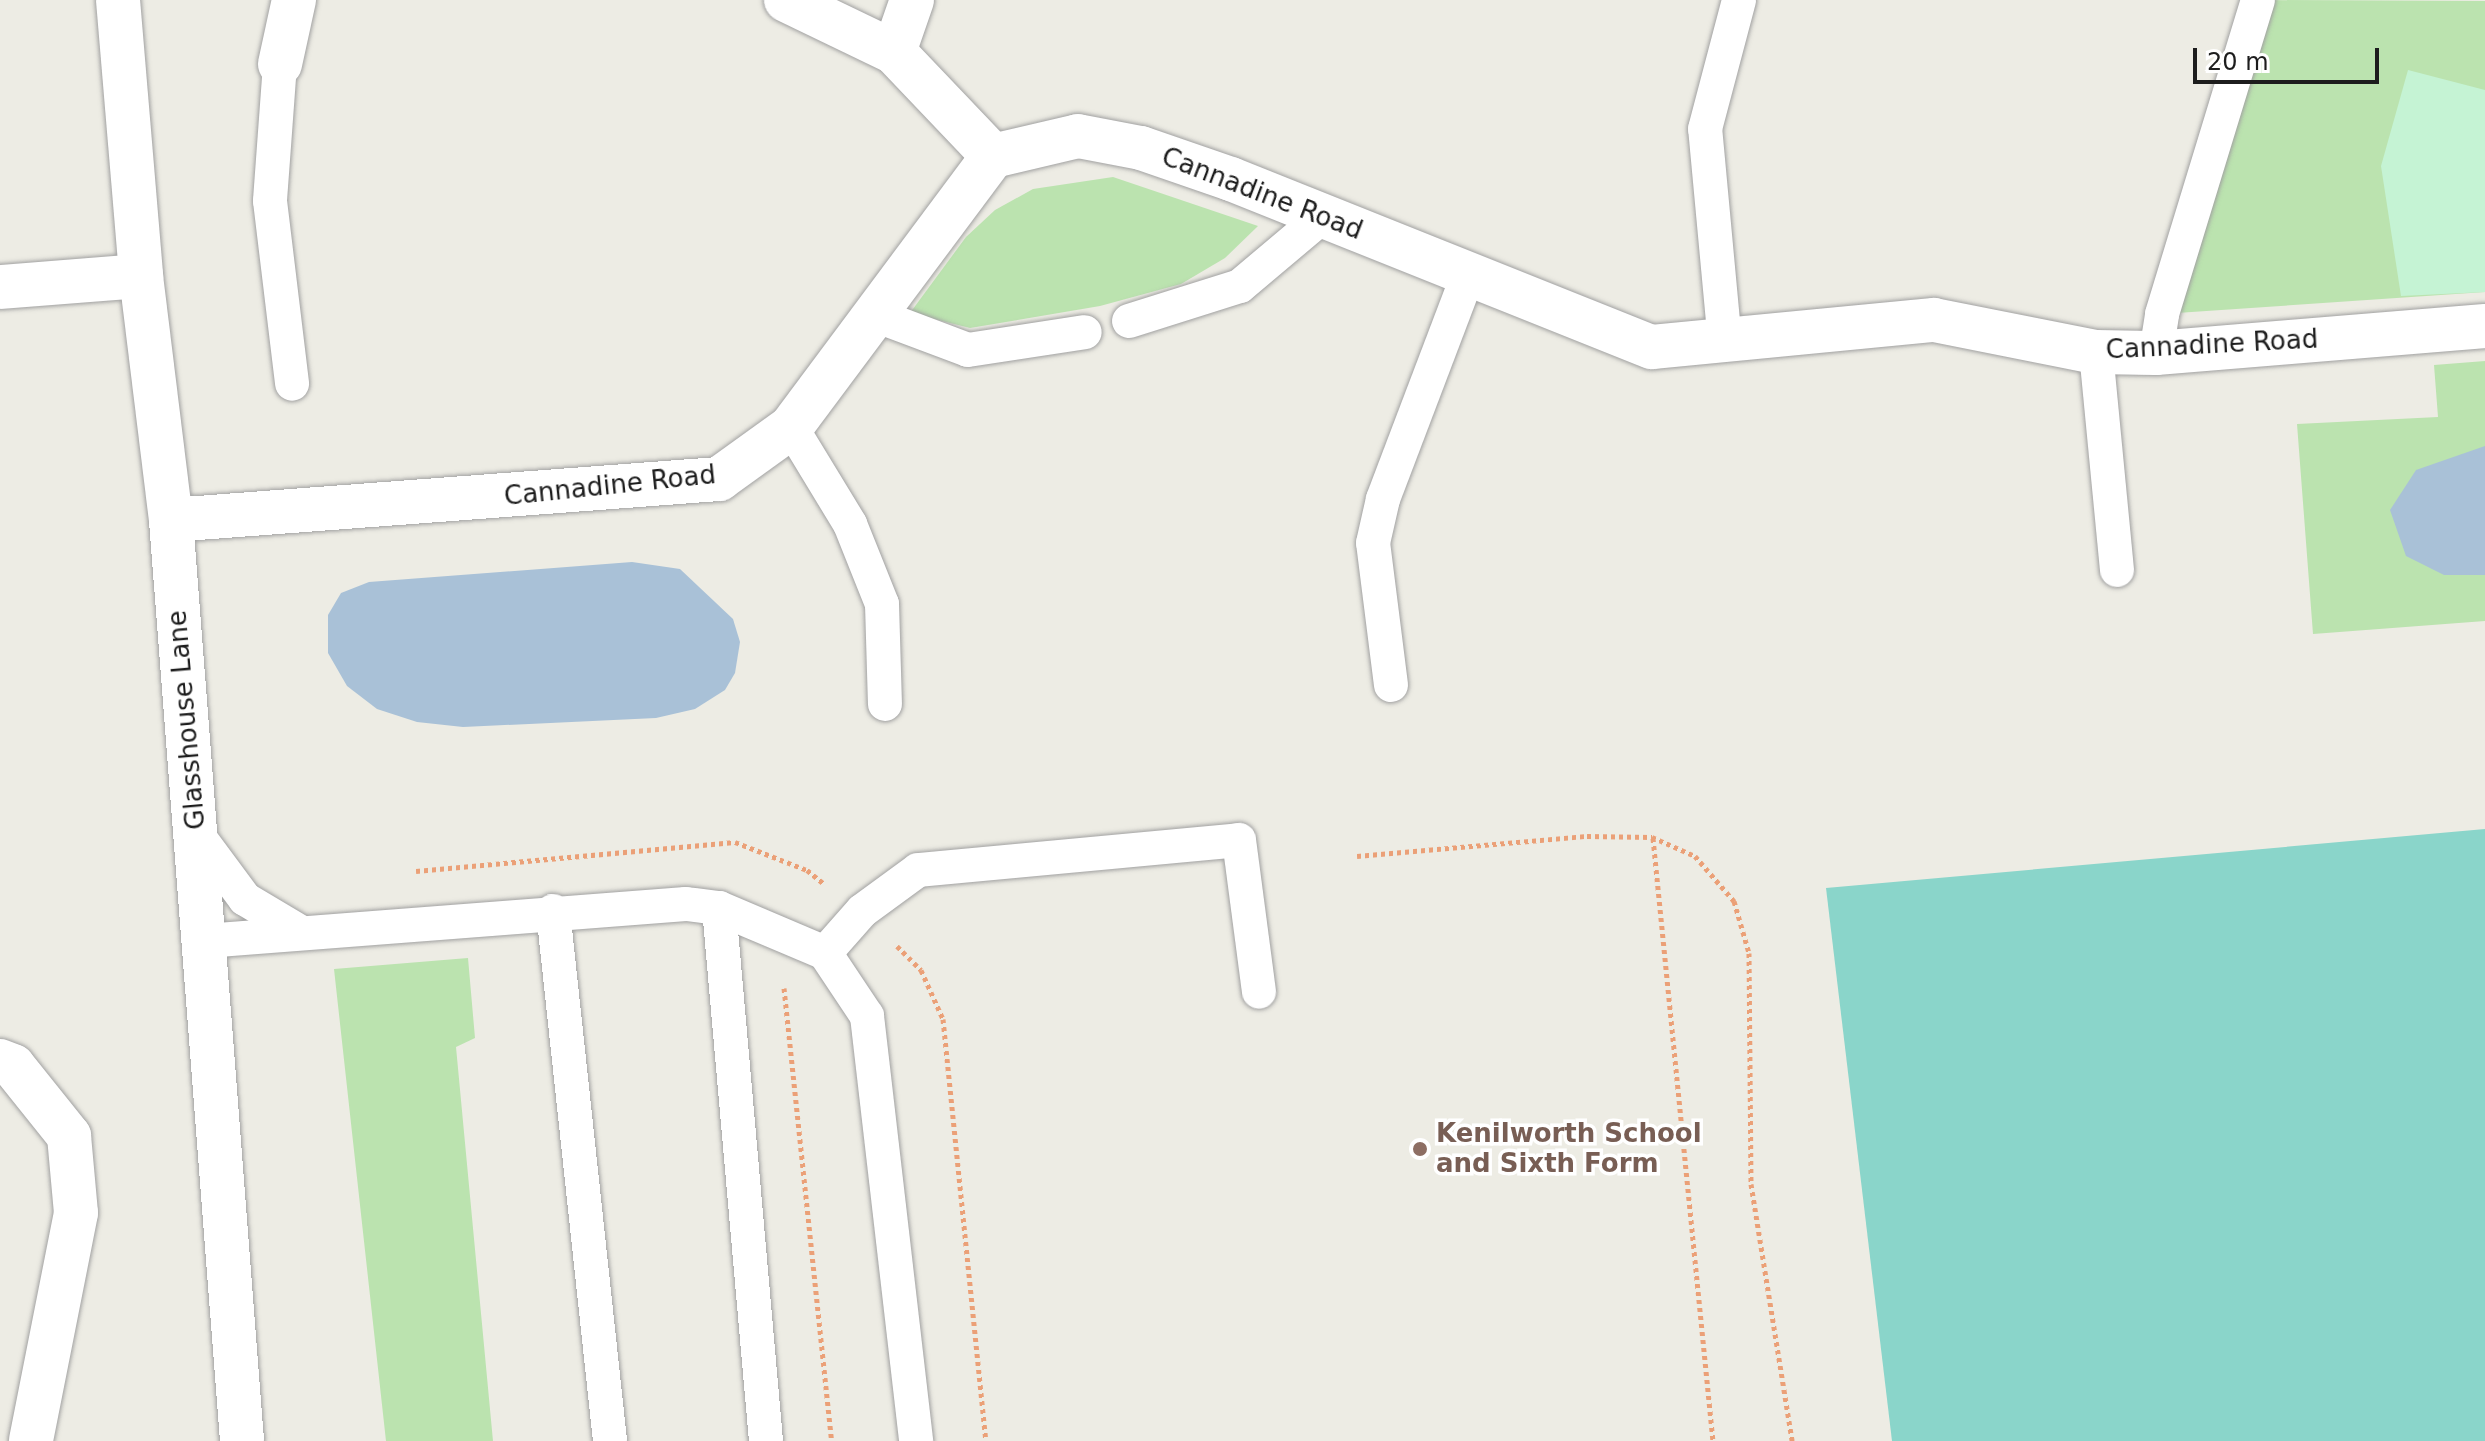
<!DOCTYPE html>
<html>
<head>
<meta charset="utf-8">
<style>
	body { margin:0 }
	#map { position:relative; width:2485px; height:1441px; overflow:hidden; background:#edece4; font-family:"DejaVu Sans",sans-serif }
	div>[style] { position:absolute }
	.grass>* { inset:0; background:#bbe3af }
	.park>* { inset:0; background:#c5f3d4 }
	.pitch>* { inset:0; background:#8ad5ca }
	.water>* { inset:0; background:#a9c1d7 }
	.path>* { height:5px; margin-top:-2.5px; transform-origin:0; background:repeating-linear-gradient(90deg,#eba077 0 4px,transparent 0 8px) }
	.roads { filter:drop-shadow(0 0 2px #a1a1a1) drop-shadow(0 0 2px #a1a1a1) }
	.service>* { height:34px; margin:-17px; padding:0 17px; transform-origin:17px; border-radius:17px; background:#fff }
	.minor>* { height:44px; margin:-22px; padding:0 22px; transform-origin:22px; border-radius:22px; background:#fff }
	.tertiary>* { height:44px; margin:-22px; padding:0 22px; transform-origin:22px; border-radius:22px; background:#fff }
	.dots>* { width:22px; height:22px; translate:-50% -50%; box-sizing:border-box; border:4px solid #fff; border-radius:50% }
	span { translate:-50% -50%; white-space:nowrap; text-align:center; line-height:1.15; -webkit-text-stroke:7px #fff; paint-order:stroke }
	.street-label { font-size:26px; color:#1d1d1d }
	.education-label { font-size:26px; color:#785e54; font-weight:700 }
	.left { translate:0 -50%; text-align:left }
	.scale { position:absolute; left:2193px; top:48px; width:186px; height:36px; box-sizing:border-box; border:4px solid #1d1d1d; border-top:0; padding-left:10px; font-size:24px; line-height:28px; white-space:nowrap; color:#1d1d1d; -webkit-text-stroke:6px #fff; paint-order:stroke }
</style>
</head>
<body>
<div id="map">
	<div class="grass">
		<div style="clip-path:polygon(2258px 0,2485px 1px,2485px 292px,2162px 314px)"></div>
		<div style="clip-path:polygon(1113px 177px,1258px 226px,1225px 258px,1181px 284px,1100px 306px,970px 328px,910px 313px,966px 237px,995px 210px,1033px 189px)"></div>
		<div style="clip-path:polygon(2485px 361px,2485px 621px,2313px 634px,2297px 424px,2438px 417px,2434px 365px)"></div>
		<div style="clip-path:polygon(468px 958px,475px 1038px,456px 1047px,493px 1441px,386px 1441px,334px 969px)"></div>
	</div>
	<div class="park">
		<div style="clip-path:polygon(2408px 70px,2485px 90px,2485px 292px,2401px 296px,2381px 166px)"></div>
	</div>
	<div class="pitch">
		<div style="clip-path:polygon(2485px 829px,2485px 1441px,1892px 1441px,1826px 888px)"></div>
	</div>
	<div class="water">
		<div style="clip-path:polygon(2485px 446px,2485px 575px,2444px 575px,2406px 556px,2390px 510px,2416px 470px)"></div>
		<div style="clip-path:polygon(632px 562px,680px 569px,733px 619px,740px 642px,735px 673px,725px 690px,695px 709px,656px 718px,463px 727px,417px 722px,377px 709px,347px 686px,328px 653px,328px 615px,341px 593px,369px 582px)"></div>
	</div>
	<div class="path">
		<div style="left:1653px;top:838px;width:606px;rotate:84.32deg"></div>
		<div style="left:1357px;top:856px;width:231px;rotate:-5deg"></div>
		<div style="left:1587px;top:836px;width:65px;rotate:0.9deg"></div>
		<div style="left:1652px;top:837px;width:47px;rotate:23.8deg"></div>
		<div style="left:1695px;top:856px;width:60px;rotate:49.1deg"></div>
		<div style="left:1734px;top:901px;width:54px;rotate:73.9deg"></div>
		<div style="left:1749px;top:953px;width:231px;rotate:89.5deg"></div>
		<div style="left:1751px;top:1184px;width:260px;rotate:80.9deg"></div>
		<div style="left:416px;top:871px;width:320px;rotate:-5.2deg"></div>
		<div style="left:735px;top:842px;width:77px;rotate:21.3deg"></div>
		<div style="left:807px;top:870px;width:21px;rotate:39deg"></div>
		<div style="left:897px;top:946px;width:34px;rotate:45deg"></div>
		<div style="left:921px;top:970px;width:54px;rotate:65.8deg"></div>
		<div style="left:943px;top:1019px;width:424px;rotate:84.2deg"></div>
		<div style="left:784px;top:988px;width:456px;rotate:84deg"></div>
	</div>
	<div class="roads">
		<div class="service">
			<div style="left:280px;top:64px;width:137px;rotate:94.2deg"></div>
			<div style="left:270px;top:201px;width:184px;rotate:83.1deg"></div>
			<div style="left:875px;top:315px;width:99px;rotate:20.6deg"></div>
			<div style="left:968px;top:350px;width:118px;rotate:-8.7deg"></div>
			<div style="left:1129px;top:321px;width:116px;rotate:-17.5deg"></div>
			<div style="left:1240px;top:286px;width:109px;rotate:-40.1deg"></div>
			<div style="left:1725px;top:343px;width:215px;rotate:-95.3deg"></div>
			<div style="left:1705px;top:129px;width:133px;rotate:-75.2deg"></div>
			<div style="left:2096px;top:352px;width:219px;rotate:84.5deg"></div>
			<div style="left:2156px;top:353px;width:39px;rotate:-81deg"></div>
			<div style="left:2162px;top:314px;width:328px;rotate:-73deg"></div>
			<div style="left:791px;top:427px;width:114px;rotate:58.7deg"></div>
			<div style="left:850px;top:524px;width:86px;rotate:68.2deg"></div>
			<div style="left:882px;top:604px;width:100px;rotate:88.3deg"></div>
			<div style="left:1391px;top:685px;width:143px;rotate:-97.2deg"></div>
			<div style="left:1373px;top:543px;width:45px;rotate:-77.2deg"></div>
			<div style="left:1383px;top:499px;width:240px;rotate:-69.2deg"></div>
			<div style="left:196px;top:833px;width:82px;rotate:53.4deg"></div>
			<div style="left:245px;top:899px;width:66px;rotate:30.8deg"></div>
			<div style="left:719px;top:908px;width:535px;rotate:84.96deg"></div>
			<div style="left:553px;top:911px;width:533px;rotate:83.86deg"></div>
			<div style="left:205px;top:941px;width:482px;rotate:-4.4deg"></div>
			<div style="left:686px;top:904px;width:33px;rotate:7deg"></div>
			<div style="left:719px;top:908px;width:115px;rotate:23deg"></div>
			<div style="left:825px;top:953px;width:76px;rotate:56.3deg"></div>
			<div style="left:867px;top:1016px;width:428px;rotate:83.4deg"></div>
			<div style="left:825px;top:953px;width:56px;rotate:-48.6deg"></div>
			<div style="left:862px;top:911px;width:69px;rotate:-36.2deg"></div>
			<div style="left:918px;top:870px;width:322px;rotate:-5.3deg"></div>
			<div style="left:1239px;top:840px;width:153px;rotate:82.5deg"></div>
		</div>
		<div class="minor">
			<div style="left:786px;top:0;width:120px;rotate:25.7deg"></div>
			<div style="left:894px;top:52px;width:144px;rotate:46.4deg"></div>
			<div style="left:894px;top:52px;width:55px;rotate:-70.9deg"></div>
			<div style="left:280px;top:64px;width:66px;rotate:-77.7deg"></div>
			<div style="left:0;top:287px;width:141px;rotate:-4.5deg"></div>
			<div style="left:171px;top:520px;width:550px;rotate:-4.28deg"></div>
			<div style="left:719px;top:479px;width:89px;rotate:-35.8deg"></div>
			<div style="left:791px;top:427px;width:338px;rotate:-53.3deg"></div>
			<div style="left:993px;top:156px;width:87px;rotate:-13.2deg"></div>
			<div style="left:1078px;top:136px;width:64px;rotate:10.8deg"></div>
			<div style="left:1141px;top:148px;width:95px;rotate:19deg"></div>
			<div style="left:1231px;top:179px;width:453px;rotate:21.8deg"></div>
			<div style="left:1652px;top:347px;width:283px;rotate:-5.5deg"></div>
			<div style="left:1934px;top:320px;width:165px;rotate:11.2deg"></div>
			<div style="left:2096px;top:352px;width:60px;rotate:1deg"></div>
			<div style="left:2156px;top:353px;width:330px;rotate:-4.7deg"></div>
			<div style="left:0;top:1061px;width:14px;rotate:21deg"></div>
			<div style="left:13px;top:1066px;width:90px;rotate:51.3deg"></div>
			<div style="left:69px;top:1136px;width:77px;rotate:84.8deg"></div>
			<div style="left:76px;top:1213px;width:232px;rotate:101.2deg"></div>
		</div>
		<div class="tertiary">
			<div style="left:118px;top:0;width:277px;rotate:85.2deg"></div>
			<div style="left:141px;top:276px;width:246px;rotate:83deg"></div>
			<div style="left:171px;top:520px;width:924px;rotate:85.59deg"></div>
		</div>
	</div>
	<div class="dots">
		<div style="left:1420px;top:1149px;background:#8d6e63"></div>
	</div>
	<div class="street-label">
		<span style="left:1262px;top:194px;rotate:21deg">Cannadine Road</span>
		<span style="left:2212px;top:345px;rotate:-3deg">Cannadine Road</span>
		<span style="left:610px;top:486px;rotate:-6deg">Cannadine Road</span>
		<span style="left:187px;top:720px;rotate:-95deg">Glasshouse Lane</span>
	</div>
	<div class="education-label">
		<span class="left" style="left:1436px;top:1149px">Kenilworth School<br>and Sixth Form</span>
	</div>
	<div class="scale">20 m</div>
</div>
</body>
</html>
